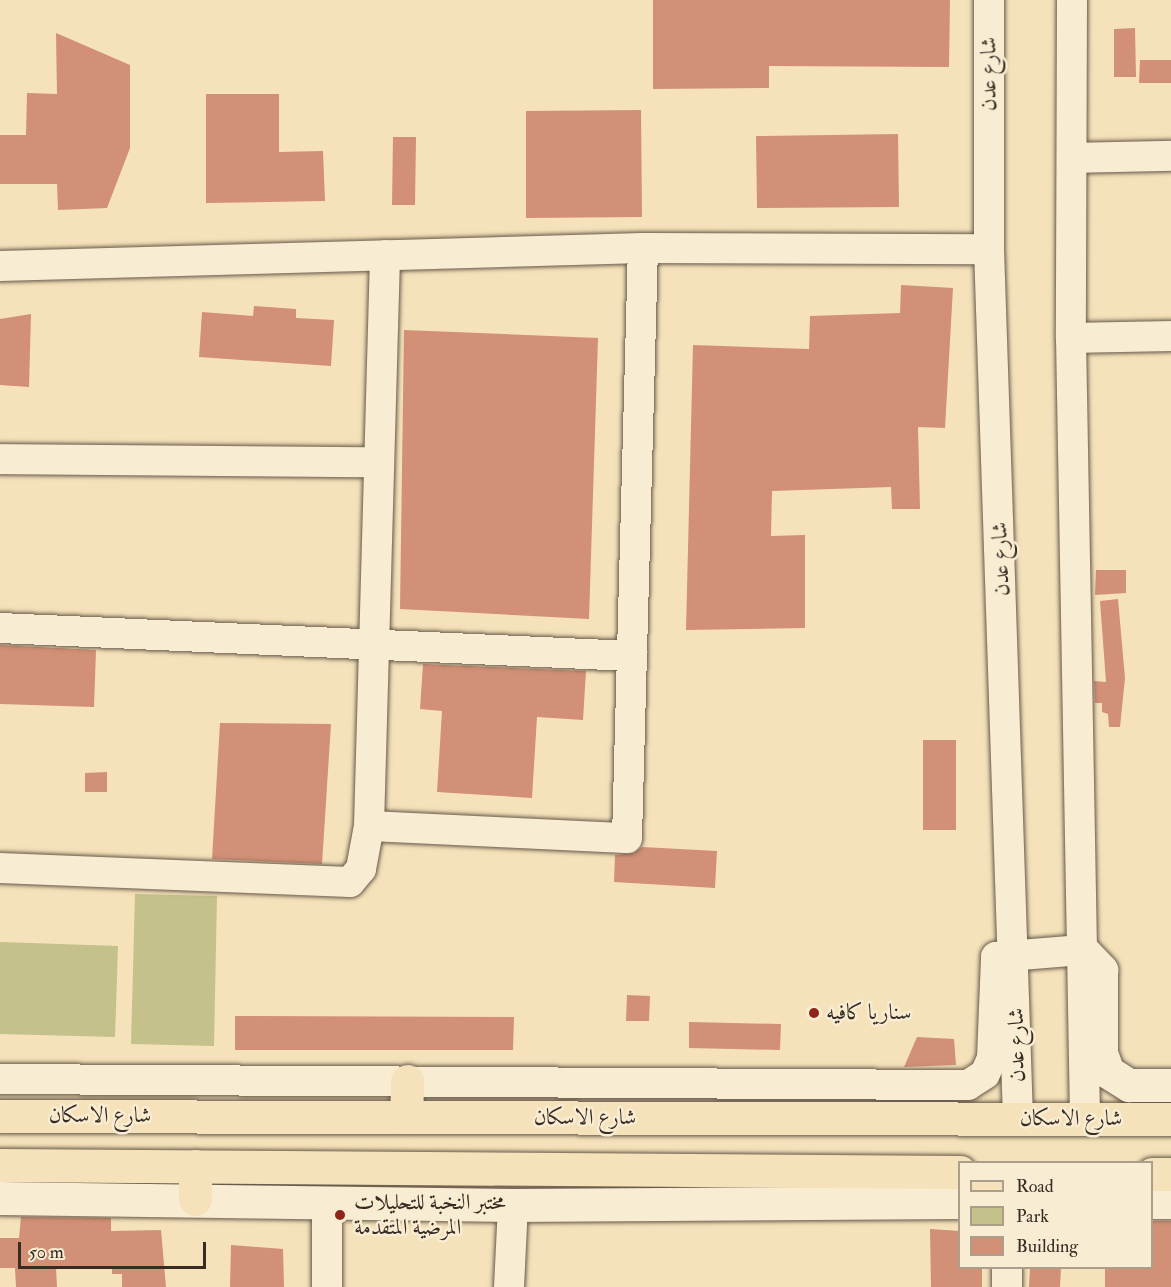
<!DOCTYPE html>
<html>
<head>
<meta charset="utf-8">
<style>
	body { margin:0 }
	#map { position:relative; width:1171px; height:1287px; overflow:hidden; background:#f5e2ba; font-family:"IM FELL Double Pica",Amiri,serif }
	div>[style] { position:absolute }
	.green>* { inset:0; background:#c4c18a }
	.building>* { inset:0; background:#d29076 }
	.roads { filter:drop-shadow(0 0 2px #67594a) drop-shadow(0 0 2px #67594a) }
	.minor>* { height:30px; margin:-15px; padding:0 15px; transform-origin:15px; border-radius:15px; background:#f8ecd2 }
	.tertiary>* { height:33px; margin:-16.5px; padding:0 16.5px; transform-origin:16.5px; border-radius:16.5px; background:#f8ecd2 }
	.primary>* { height:33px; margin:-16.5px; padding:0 16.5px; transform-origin:16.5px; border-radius:16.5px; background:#f5e2ba }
	.dots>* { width:16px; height:16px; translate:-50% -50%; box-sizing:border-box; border:3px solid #f8ecd2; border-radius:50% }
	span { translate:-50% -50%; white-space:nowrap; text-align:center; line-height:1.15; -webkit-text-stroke:5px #f8ecd2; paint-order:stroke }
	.street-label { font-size:22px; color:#382b24 }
	.poi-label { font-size:22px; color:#382b24 }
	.left { translate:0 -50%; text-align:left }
	.legend { position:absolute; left:958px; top:1161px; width:195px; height:108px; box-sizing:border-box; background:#f8ecd2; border:2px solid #ab9f8c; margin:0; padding:8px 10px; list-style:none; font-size:18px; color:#382b24 }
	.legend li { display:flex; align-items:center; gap:12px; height:30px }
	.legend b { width:30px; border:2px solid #ab9f8c }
	.scale { position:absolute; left:18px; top:1242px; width:188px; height:27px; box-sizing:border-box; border:3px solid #382b24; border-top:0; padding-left:8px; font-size:18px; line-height:21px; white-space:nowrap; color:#382b24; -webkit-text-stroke:4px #f8ecd2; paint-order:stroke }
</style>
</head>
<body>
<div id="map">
	<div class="green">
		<div style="clip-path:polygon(135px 894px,217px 896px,214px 1046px,131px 1044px)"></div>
		<div style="clip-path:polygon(0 942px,118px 946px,115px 1037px,0 1034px)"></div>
	</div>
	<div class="building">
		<div style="clip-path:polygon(653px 0,950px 0,949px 67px,769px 66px,769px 88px,653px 89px)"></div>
		<div style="clip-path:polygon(1135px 28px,1136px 77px,1114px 77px,1114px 29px)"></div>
		<div style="clip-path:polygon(56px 33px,130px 65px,130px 148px,107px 208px,58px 210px,57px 184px,0 184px,0 135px,26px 135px,27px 93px,57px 94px)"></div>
		<div style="clip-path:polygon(1140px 60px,1171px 60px,1171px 83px,1139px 83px)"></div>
		<div style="clip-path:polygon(206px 94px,279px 94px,279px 152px,323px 151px,325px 201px,206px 203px)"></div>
		<div style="clip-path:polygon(641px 110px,642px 217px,526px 218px,526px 111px)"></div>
		<div style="clip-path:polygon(898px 134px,899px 207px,757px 208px,756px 136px)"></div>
		<div style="clip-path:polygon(393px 137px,416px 137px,415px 205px,392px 205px)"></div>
		<div style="clip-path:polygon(901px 285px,953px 288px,945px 428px,918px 427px,920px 509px,892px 509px,891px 487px,772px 491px,771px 536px,805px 535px,805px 628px,686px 630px,693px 345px,809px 349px,810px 316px,900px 313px)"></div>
		<div style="clip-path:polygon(254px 306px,296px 309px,296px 318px,334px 320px,331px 366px,199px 357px,202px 312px,253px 316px)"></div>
		<div style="clip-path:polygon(31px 314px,29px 387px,0 385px,0 319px)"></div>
		<div style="clip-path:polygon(404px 330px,598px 338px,589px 619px,400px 609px)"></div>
		<div style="clip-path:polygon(1096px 570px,1126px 570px,1126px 593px,1095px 595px)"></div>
		<div style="clip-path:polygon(1118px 599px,1125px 678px,1120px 727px,1109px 727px,1108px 714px,1102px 712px,1102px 703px,1095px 703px,1094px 681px,1106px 682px,1100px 601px)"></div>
		<div style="clip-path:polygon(0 645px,96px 650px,94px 707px,0 704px)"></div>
		<div style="clip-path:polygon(423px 664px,586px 671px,583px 720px,537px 717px,532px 798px,437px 792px,442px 711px,420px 709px)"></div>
		<div style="clip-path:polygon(220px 723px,331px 724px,322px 864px,212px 859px)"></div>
		<div style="clip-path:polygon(923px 740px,956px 740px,956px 830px,923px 830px)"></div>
		<div style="clip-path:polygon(107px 772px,107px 792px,85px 792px,85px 773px)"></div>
		<div style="clip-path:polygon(642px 847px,717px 851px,715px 888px,614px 882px,615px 855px,634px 853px)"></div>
		<div style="clip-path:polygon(627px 995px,650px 996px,649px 1021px,626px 1021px)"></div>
		<div style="clip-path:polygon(235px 1016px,514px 1017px,513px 1050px,235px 1050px)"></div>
		<div style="clip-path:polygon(689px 1022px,781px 1024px,780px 1050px,689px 1048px)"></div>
		<div style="clip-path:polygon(917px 1037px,954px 1039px,956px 1065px,904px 1067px)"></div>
		<div style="clip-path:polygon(21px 1217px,111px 1218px,111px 1231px,161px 1230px,166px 1287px,122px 1287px,122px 1274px,112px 1274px,112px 1267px,56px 1267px,57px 1287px,16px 1287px,15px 1268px,0 1268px,0 1238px,19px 1238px)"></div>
		<div style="clip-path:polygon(1152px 1221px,1171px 1221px,1171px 1287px,1105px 1287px,1105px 1268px,1152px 1268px)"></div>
		<div style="clip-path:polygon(930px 1229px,960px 1231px,960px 1268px,982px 1268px,982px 1287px,931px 1287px)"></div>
		<div style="clip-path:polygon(231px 1245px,283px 1249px,284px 1287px,230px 1287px)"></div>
		<div style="clip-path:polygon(1030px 1268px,1061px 1268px,1060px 1287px,1029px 1287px)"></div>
	</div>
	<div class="roads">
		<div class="minor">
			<div style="left:989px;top:0;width:249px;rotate:90deg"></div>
			<div style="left:989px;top:249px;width:870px;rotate:88.09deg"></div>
			<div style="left:1072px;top:0;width:338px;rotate:90.2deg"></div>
			<div style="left:1071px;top:338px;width:780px;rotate:88.97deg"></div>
			<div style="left:1072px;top:158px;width:99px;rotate:-1.2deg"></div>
			<div style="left:0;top:266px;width:643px;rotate:-1.6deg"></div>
			<div style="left:643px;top:248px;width:346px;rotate:0.2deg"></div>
			<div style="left:1071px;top:338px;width:100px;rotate:-1.1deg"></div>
			<div style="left:0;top:459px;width:379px;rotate:0.5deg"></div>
			<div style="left:0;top:628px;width:633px;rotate:2.54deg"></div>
			<div style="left:369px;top:826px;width:258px;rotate:2.7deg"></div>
			<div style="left:627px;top:838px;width:590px;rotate:-88.45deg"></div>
			<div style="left:0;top:868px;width:350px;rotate:2.3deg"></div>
			<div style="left:350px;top:882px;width:17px;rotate:-50deg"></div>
			<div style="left:361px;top:869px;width:44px;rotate:-79.5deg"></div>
			<div style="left:369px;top:826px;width:571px;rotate:-88.39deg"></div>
			<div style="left:0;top:1079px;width:968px;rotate:0.36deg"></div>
			<div style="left:968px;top:1085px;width:20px;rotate:-33deg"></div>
			<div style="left:985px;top:1074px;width:17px;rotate:-66deg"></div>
			<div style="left:992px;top:1058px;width:101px;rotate:-87.7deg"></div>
			<div style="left:996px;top:957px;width:86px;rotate:-4.7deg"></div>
			<div style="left:327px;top:1287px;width:85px;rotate:-90deg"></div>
			<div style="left:509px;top:1287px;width:82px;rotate:-87.2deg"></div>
			<div style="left:1007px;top:1287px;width:19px;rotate:-90deg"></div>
		</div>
		<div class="tertiary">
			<div style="left:1082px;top:950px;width:28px;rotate:46deg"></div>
			<div style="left:1101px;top:970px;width:83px;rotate:90deg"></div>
			<div style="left:1101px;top:1053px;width:20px;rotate:70deg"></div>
			<div style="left:1108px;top:1072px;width:25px;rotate:32deg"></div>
			<div style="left:1129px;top:1085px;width:42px"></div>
			<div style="left:0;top:1198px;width:513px;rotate:0.78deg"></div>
			<div style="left:513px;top:1205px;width:447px;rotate:-0.4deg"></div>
			<div style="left:1152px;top:1202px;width:19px"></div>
		</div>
		<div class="primary">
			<div style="left:0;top:1116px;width:1171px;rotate:0.15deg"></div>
			<div style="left:406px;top:1117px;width:36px;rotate:-88deg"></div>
			<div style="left:0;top:1165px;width:960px;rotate:0.42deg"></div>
			<div style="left:1152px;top:1174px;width:19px"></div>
			<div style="left:195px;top:1199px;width:33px;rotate:-90deg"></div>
		</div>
	</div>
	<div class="dots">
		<div style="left:814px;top:1013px;background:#8f2418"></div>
		<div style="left:340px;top:1215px;background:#8f2418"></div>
	</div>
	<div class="street-label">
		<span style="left:989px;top:74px;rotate:-90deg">شارع عدن</span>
		<span style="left:1001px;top:559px;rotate:-92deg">شارع عدن</span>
		<span style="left:1017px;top:1045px;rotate:-91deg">شارع عدن</span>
		<span style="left:100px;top:1116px">شارع الاسكان</span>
		<span style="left:585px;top:1118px">شارع الاسكان</span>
		<span style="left:1071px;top:1119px">شارع الاسكان</span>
	</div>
	<div class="poi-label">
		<span class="left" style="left:826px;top:1013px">سناريا كافيه</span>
		<span class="left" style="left:354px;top:1215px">مختبر النخبة للتحليلات<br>المرضية المتقدمة</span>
	</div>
	<ul class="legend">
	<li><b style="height:8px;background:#f5e2ba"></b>Road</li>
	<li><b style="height:16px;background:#c4c18a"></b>Park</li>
	<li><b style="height:16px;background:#d29076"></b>Building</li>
	</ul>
	<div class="scale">50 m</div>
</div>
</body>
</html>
